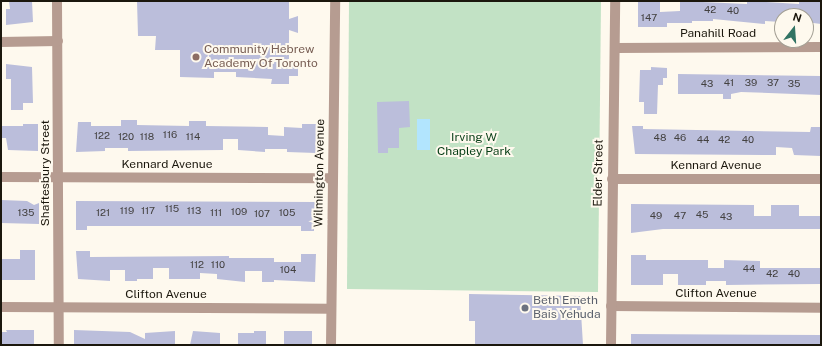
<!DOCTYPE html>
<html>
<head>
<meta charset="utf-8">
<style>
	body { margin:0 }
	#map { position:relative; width:822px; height:346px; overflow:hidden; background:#fef9ee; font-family:"Public Sans",sans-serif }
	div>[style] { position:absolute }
	.green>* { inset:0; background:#c2e2c5 }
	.water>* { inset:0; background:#b2e5fe }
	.building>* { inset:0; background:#bbbedb }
	.minor>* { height:10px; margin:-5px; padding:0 5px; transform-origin:5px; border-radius:5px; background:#b69c91 }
	.dots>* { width:11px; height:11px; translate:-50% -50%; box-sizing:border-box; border:2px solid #fef9ee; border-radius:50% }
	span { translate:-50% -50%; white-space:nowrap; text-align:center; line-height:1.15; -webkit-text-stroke:4px #fef9ee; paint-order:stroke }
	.number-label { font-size:10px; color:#434140 }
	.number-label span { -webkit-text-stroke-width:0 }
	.street-label { font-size:12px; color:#1b170d }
	.education-label { font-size:12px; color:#785e54 }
	.left { translate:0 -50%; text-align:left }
	.park-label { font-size:12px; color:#053d15 }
	.worship-label { font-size:12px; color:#5b616d }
	.frame { position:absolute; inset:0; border:2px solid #1b170d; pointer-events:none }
	.north { position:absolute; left:774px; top:8px; width:40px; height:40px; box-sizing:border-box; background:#fef9ee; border:1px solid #a39f94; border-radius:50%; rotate:17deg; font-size:11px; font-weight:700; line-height:16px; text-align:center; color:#1b170d }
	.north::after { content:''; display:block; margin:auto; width:14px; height:18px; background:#327464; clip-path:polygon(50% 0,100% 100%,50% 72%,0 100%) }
</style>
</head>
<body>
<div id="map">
	<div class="green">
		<div style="clip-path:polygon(349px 1px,601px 1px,598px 292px,347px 289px)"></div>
	</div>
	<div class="water">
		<div style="clip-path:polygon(417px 119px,430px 119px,430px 150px,417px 150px)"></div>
	</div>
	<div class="building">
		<div style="clip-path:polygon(9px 1px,32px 1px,33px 22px,6px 25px,6px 9px,10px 9px)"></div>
		<div style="clip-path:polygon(137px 1px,289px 1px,289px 19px,298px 16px,298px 33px,289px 30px,289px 64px,298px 64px,298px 76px,289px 76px,289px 84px,271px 84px,272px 79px,236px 77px,236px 72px,214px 72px,214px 78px,180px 77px,180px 50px,155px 50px,156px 36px,138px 36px)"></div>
		<div style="clip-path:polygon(638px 1px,660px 1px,660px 12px,680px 11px,680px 1px,747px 4px,747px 1px,799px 4px,799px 1px,821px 1px,821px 24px,806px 22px,806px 16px,782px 16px,781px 22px,765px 21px,765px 24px,713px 19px,713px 21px,692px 21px,692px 23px,667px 23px,667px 27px,638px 27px)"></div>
		<div style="clip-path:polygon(6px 64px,32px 67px,33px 103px,23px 103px,23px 110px,11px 110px,11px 79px,6px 79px)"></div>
		<div style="clip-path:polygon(651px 67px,667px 68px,667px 78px,663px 78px,663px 85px,658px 85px,657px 114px,644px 114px,644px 102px,639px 102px,640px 70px,651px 70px)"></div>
		<div style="clip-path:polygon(678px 74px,821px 76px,821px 95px,741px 92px,731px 94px,731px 99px,723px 99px,723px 94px,678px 94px)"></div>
		<div style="clip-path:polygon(409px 101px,410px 127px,399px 128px,399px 148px,388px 148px,388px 153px,378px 153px,377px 102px)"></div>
		<div style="clip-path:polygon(121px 120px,137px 120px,137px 125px,189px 126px,189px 121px,206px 121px,206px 126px,268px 127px,268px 135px,284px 136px,284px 127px,302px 128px,302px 124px,316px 124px,316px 153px,287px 152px,287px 149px,265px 149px,265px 152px,238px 150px,238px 139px,223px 139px,223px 150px,128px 151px,128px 148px,105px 148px,105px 151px,76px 152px,78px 122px,91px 122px,91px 126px,121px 126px)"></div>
		<div style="clip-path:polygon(23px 124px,38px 124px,38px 151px,8px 150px,6px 138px,1px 138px,1px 126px,23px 126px)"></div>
		<div style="clip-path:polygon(632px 126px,643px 126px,643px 129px,810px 132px,811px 127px,821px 127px,821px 156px,794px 155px,792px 148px,776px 147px,776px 155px,635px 154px)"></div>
		<div style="clip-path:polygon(1px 200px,27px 201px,34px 205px,39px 203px,39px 224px,1px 223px)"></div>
		<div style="clip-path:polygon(76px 201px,316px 202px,316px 218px,314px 218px,314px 231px,301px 231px,301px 226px,87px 226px,87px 230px,76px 230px)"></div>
		<div style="clip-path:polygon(631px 204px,754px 205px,754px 216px,771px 216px,771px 205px,799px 205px,799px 216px,821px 216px,821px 229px,663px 229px,631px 233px)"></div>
		<div style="clip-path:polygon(20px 250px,35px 250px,35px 280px,1px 280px,1px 259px,20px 259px)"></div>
		<div style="clip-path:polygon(76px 251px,90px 251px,90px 257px,229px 256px,229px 258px,274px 258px,274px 262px,301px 262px,301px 254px,316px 254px,315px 282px,274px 280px,274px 282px,262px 282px,262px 271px,245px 271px,245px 282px,217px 279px,217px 274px,200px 273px,200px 279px,169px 279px,169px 268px,153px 268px,153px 279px,137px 279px,137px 281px,125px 281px,125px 270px,110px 270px,110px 281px,78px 279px)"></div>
		<div style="clip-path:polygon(631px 255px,646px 255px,646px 260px,708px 260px,708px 268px,724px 268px,724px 260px,760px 261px,760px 268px,821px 268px,821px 284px,726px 285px,726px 281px,706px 281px,706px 285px,678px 285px,678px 274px,663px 274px,663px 285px,631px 285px)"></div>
		<div style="clip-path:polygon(469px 294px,580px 296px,583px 345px,475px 345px,475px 321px,469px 321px)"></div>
		<div style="clip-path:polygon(6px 330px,34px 330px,34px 345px,1px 345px,1px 332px,7px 332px)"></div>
		<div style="clip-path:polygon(74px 330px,130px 332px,145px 339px,145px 333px,175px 331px,175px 345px,74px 345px)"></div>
		<div style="clip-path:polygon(193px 331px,220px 333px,220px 345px,190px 345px)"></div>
		<div style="clip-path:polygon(254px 331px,266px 331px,266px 345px,238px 345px,238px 333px,254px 333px)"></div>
		<div style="clip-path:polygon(284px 331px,312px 331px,312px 345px,284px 345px)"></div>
		<div style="clip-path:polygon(631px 334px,821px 335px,821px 345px,631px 345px)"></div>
	</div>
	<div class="minor">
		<div style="left:57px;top:1px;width:344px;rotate:89.7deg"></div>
		<div style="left:1px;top:42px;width:57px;rotate:-1deg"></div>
		<div style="left:615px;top:48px;width:206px;rotate:-0.3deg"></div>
		<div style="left:1px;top:177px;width:331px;rotate:0.2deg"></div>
		<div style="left:612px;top:179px;width:209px"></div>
		<div style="left:611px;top:306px;width:210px;rotate:0.5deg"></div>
		<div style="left:1px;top:307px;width:330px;rotate:0.3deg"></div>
		<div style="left:331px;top:345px;width:344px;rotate:-89.3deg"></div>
		<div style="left:611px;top:345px;width:344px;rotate:-89.3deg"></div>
	</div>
	<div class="dots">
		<div style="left:196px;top:57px;background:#8d6e63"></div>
		<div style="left:525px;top:308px;background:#6b7280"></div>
	</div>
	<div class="number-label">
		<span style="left:710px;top:10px">42</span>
		<span style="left:733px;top:11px">40</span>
		<span style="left:649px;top:18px">147</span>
		<span style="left:729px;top:83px">41</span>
		<span style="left:751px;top:83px">39</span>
		<span style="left:773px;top:83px">37</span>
		<span style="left:707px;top:84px">43</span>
		<span style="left:794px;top:84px">35</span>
		<span style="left:170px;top:135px">116</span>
		<span style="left:102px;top:136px">122</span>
		<span style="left:126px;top:137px">120</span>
		<span style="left:147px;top:137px">118</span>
		<span style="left:193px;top:137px">114</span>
		<span style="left:660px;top:138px">48</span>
		<span style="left:680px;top:138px">46</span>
		<span style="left:703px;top:140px">44</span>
		<span style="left:724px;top:140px">42</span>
		<span style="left:748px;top:140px">40</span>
		<span style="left:172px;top:209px">115</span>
		<span style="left:127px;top:211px">119</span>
		<span style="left:148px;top:211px">117</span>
		<span style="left:194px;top:211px">113</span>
		<span style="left:239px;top:212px">109</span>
		<span style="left:26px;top:213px">135</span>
		<span style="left:103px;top:213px">121</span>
		<span style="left:216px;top:213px">111</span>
		<span style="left:287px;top:213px">105</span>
		<span style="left:262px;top:214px">107</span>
		<span style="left:702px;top:215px">45</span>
		<span style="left:656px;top:216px">49</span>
		<span style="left:680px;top:216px">47</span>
		<span style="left:726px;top:217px">43</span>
		<span style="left:197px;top:265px">112</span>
		<span style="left:218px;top:265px">110</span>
		<span style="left:749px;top:269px">44</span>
		<span style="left:288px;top:270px">104</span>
		<span style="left:772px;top:274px">42</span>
		<span style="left:794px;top:274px">40</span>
	</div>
	<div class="street-label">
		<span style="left:718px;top:34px">Panahill Road</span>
		<span style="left:167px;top:165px">Kennard Avenue</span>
		<span style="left:716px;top:166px">Kennard Avenue</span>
		<span style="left:46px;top:173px;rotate:-90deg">Shaftesbury Street</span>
		<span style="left:320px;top:173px;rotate:-89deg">Wilmington Avenue</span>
		<span style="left:599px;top:173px;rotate:-89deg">Elder Street</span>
		<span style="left:716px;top:294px">Clifton Avenue</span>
		<span style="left:166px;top:295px">Clifton Avenue</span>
	</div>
	<div class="education-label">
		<span class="left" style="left:204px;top:57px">Community Hebrew<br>Academy Of Toronto</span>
	</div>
	<div class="park-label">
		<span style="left:474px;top:145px">Irving W<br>Chapley Park</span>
	</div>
	<div class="worship-label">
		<span class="left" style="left:533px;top:308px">Beth Emeth<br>Bais Yehuda</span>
	</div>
	<div class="frame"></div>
	<div class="north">N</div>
</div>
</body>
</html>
